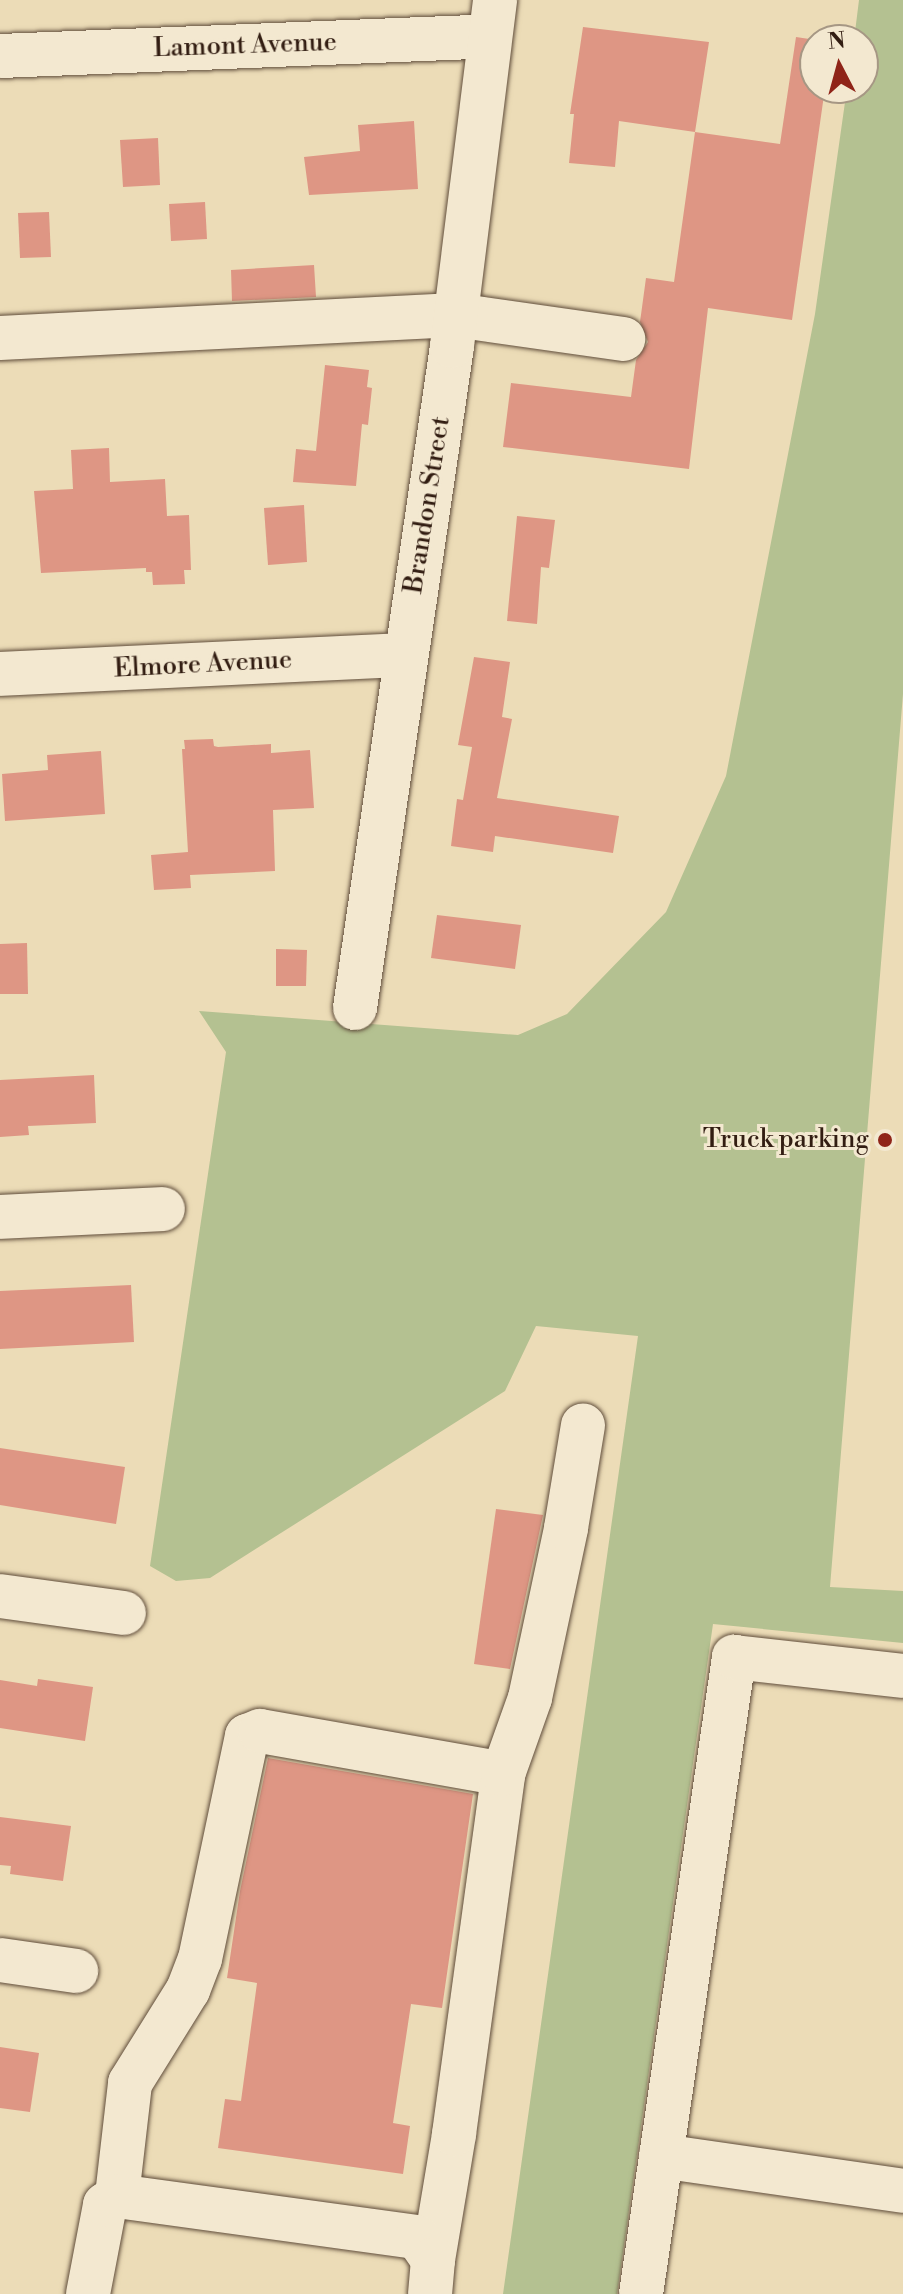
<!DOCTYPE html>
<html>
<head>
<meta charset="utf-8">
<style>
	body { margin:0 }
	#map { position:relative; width:903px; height:2294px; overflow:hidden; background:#ecdcb7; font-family:"Libre Bodoni",serif }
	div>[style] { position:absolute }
	.green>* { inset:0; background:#b4c191 }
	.building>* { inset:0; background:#de9684 }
	.roads { filter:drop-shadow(0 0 2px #604d3b) drop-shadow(0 0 2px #604d3b) }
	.minor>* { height:44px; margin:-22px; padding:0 22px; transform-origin:22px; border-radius:22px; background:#f3e8d0 }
	.dots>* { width:22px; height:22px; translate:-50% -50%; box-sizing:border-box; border:4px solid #f3e8d0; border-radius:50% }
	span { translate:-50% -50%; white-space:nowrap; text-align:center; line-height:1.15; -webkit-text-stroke:6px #f3e8d0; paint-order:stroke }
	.street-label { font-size:26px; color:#321d12 }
	.poi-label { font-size:26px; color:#321d12 }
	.right { translate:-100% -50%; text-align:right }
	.north { position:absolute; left:799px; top:24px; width:80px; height:80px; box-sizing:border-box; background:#f3e8d0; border:2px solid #a69784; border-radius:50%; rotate:354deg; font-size:22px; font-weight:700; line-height:32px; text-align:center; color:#321d12 }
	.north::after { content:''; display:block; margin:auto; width:28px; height:36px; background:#8f2418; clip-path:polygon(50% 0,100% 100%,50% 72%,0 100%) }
</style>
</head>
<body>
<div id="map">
	<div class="green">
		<div style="clip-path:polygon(859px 0,903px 0,903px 694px,830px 1587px,903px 1591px,903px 1643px,713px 1624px,617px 2294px,503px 2294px,638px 1336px,536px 1326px,505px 1391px,210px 1578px,176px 1581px,150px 1566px,226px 1052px,199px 1011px,518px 1035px,567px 1014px,666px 912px,726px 776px,815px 314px,847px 88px,863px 88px,863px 40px,854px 40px)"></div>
	</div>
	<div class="building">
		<div style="clip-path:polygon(583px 27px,709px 42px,695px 132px,619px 121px,615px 167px,569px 163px,574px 114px,570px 114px)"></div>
		<div style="clip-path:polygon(796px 37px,816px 40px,815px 88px,825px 88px,792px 320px,708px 308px,689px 469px,503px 447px,511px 383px,631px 397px,636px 360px,648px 342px,640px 322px,646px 278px,674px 282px,695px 132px,780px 144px)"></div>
		<div style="clip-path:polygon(414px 121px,418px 189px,309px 195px,304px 157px,360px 151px,358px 125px)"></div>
		<div style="clip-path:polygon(158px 138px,160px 185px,123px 187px,120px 140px)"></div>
		<div style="clip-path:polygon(205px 202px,207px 239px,171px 241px,169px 204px)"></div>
		<div style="clip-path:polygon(49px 212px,51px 257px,20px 258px,18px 213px)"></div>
		<div style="clip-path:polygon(314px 265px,316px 297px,232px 301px,231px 270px)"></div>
		<div style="clip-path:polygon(325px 365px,369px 370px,367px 387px,372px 388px,368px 425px,362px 424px,356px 486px,293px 482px,296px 449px,316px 451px)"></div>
		<div style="clip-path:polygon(109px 448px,110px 482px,165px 479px,167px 516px,189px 515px,191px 570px,184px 570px,185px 584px,153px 585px,152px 572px,146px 572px,146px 568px,41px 573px,34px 491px,73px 489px,71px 450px)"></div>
		<div style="clip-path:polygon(304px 505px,307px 562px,268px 565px,264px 508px)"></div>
		<div style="clip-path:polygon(517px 516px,555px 520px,549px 568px,541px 567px,537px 624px,507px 621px)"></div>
		<div style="clip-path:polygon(474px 657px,510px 662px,502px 717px,512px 719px,497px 798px,619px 816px,613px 853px,495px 836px,493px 852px,451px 846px,457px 799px,463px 800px,472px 747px,458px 745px)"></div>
		<div style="clip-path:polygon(213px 739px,214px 746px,218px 747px,271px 744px,271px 753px,310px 750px,314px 808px,273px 810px,275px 871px,190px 875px,191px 888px,154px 890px,151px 855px,188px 852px,182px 749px,185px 749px,184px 740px)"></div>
		<div style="clip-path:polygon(101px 751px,105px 814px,5px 821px,2px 774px,48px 770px,47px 755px)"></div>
		<div style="clip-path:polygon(437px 915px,521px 925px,515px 969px,431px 958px)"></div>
		<div style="clip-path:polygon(27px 943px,28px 994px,0 994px,0 944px)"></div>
		<div style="clip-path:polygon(276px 949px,307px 950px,306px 986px,276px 986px)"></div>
		<div style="clip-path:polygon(94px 1075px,96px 1123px,28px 1126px,29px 1135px,0 1137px,0 1080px)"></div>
		<div style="clip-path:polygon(131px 1285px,134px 1342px,0 1349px,0 1291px)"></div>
		<div style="clip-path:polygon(0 1448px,125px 1467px,116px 1524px,0 1505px)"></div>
		<div style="clip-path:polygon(496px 1509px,543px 1515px,510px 1669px,474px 1664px)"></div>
		<div style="clip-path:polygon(38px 1679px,93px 1687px,85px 1741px,0 1728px,0 1680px,37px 1686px)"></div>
		<div style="clip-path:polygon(268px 1758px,473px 1794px,442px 2008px,411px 2004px,393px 2123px,410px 2126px,403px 2174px,218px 2148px,225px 2099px,241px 2101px,257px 1983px,227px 1978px,240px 1891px)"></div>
		<div style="clip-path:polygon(0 1817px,71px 1826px,63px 1881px,10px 1874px,11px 1866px,0 1865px)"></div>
		<div style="clip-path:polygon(0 2047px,39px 2053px,30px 2112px,0 2108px)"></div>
	</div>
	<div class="roads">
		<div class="minor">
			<div style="left:0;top:56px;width:490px;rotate:-2.3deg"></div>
			<div style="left:0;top:338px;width:456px;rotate:-2.9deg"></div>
			<div style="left:455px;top:315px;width:170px;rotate:8.1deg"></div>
			<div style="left:0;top:674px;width:405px;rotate:-2.7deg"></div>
			<div style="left:355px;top:1008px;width:669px;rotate:-81.66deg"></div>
			<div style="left:452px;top:346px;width:349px;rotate:-82.9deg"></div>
			<div style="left:0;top:1217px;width:163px;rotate:-2.8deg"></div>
			<div style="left:0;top:1596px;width:125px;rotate:7.8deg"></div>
			<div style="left:0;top:1960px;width:77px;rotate:8.2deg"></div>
			<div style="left:661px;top:2156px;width:245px;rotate:8.2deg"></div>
			<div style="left:117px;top:2196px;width:114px;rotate:-83.4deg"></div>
			<div style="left:130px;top:2083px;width:110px;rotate:-58.1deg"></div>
			<div style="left:188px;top:1990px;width:33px;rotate:-69deg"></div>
			<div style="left:200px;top:1959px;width:228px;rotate:-78.1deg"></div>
			<div style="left:247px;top:1736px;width:14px;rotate:-21deg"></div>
			<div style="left:260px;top:1731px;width:247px;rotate:10deg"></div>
			<div style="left:433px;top:2260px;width:128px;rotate:-80.5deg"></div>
			<div style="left:454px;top:2134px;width:363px;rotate:-82.2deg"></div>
			<div style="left:503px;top:1774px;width:81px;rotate:-70.4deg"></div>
			<div style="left:530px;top:1698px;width:174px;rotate:-78deg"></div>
			<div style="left:566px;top:1528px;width:104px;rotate:-80.6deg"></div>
			<div style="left:88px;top:2294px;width:91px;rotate:-79.2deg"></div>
			<div style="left:105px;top:2205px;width:15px;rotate:-37deg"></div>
			<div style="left:117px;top:2196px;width:303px;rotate:7.8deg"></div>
			<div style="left:417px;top:2237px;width:28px;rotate:55deg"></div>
			<div style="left:433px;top:2260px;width:34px;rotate:95deg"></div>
			<div style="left:641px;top:2294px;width:644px;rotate:-81.69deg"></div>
			<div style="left:734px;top:1657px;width:170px;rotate:6.4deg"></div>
		</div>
	</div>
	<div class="dots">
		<div style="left:885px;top:1140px;background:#8f2418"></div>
	</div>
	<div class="street-label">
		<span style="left:245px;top:46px;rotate:-2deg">Lamont Avenue</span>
		<span style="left:428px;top:505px;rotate:-81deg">Brandon Street</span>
		<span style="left:203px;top:665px;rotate:-3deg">Elmore Avenue</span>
	</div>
	<div class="poi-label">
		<span class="right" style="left:869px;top:1140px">Truck parking</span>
	</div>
	<div class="north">N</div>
</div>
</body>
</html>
